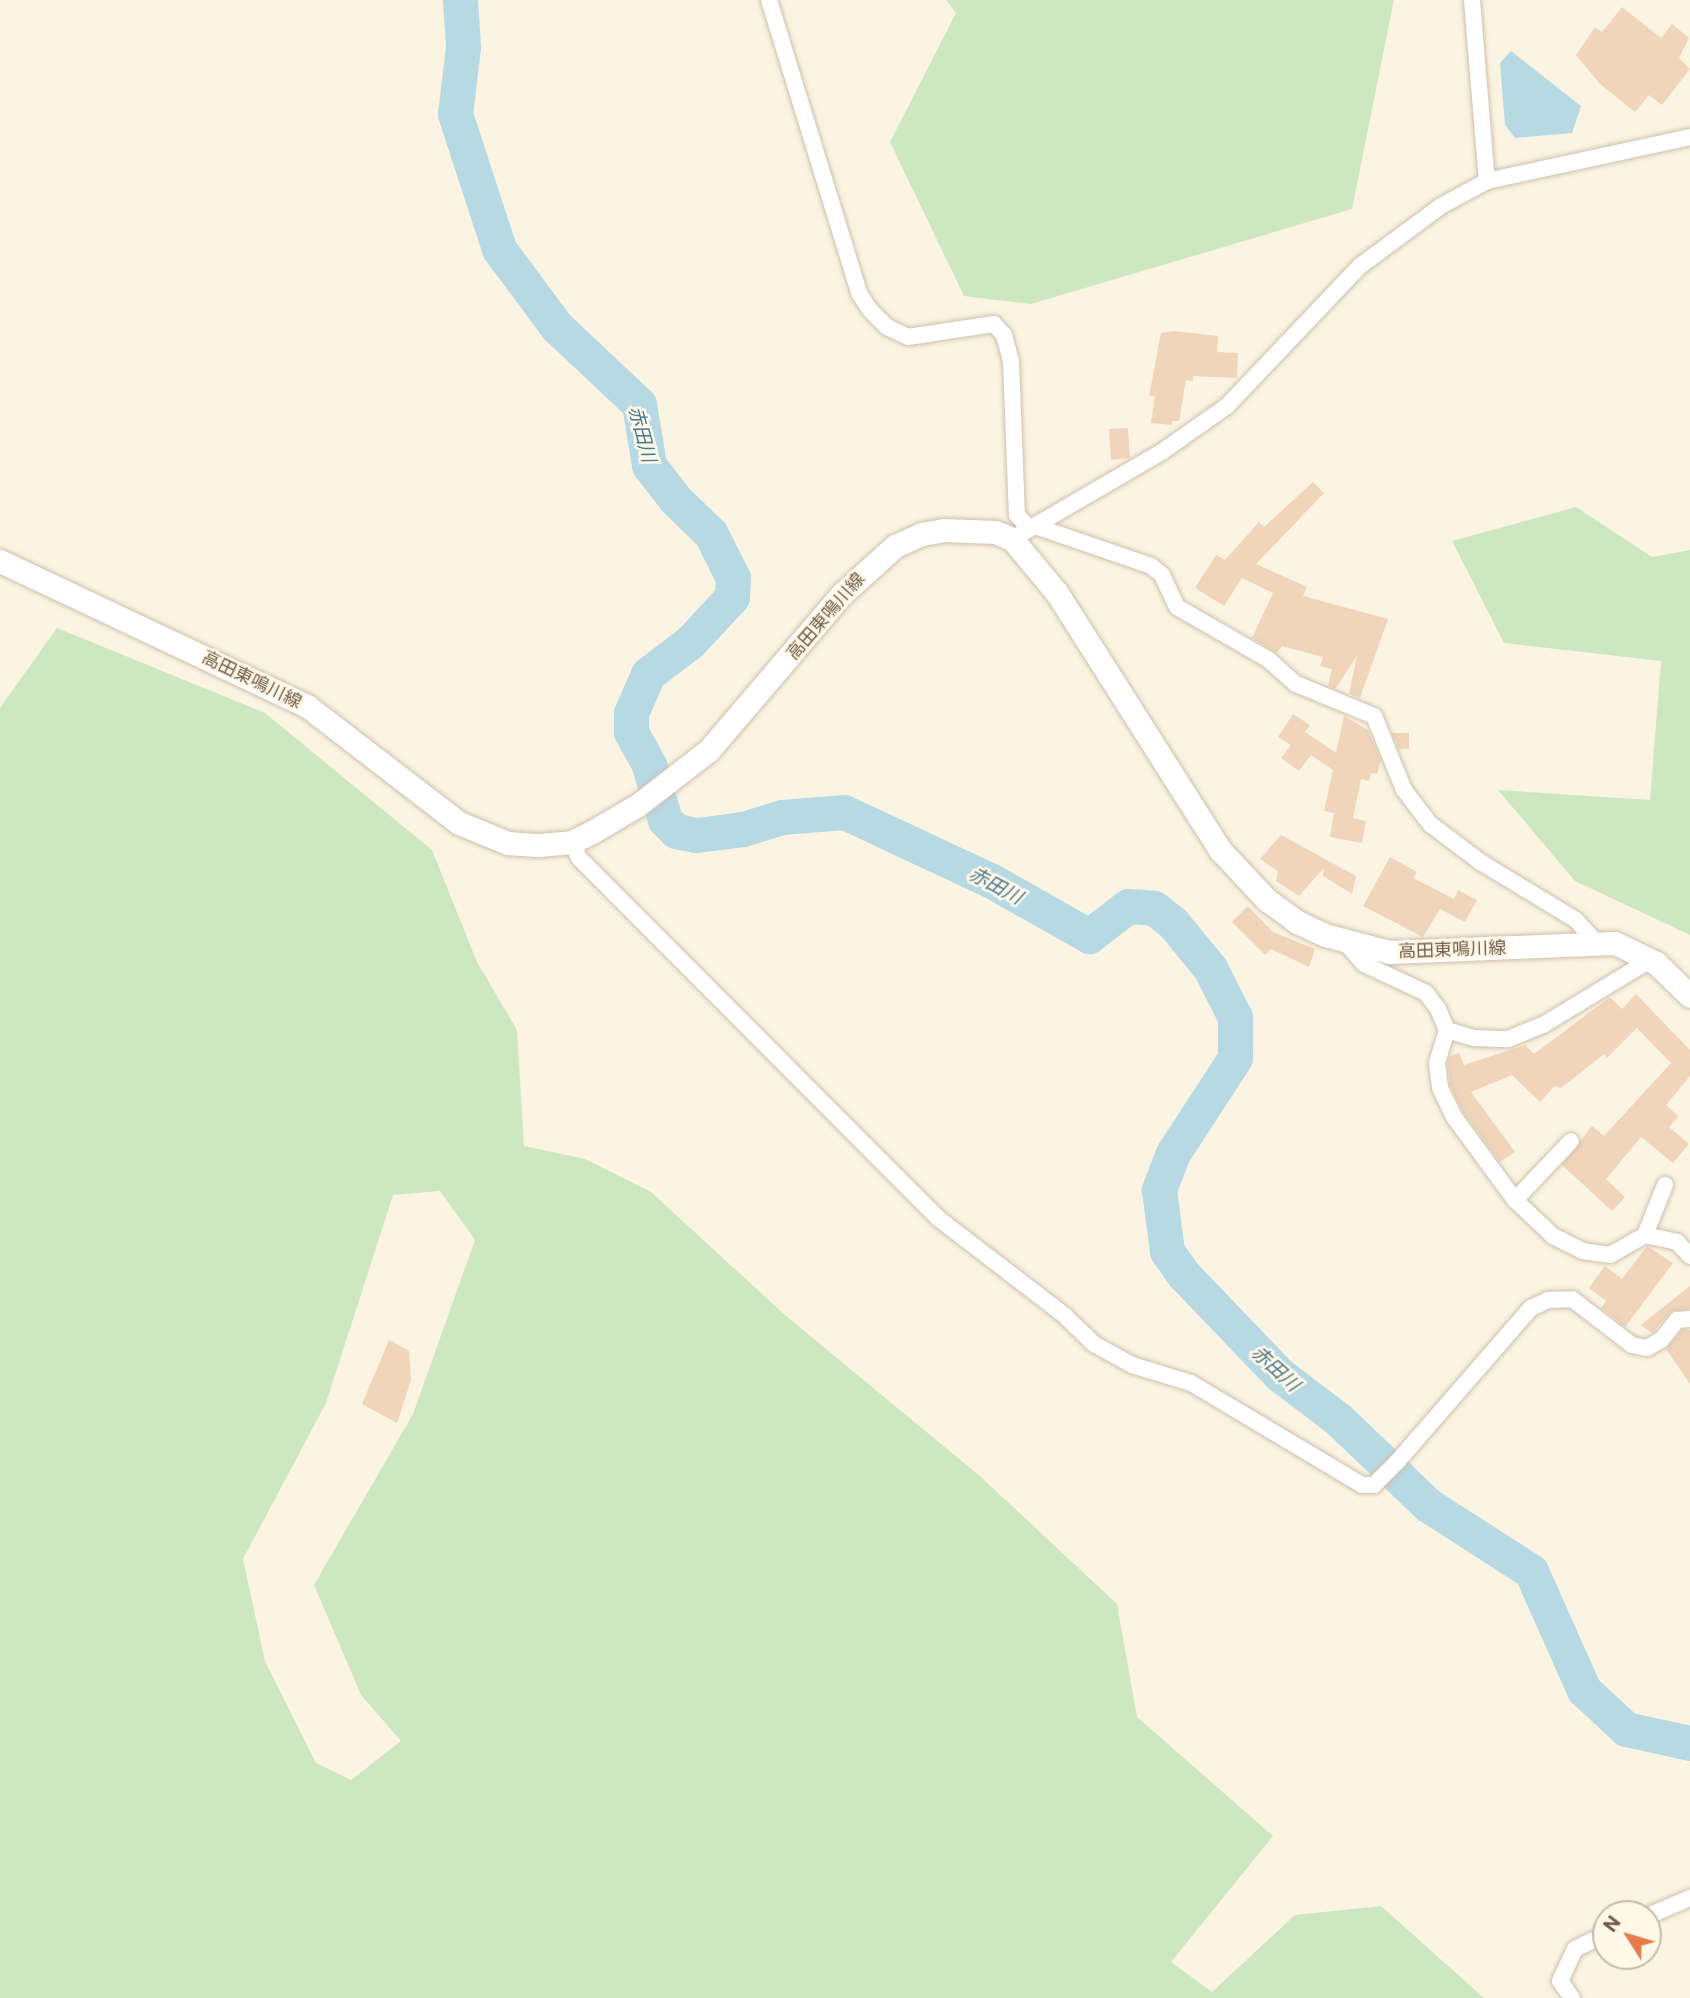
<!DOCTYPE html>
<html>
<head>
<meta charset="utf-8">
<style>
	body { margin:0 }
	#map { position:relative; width:1690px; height:1998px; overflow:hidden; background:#fbf4e2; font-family:Commissioner,"Noto Sans JP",sans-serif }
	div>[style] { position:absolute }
	.green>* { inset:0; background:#cde8c1 }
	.water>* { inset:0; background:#b7d9e4 }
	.river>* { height:35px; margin:-17.5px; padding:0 17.5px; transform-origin:17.5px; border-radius:17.5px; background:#b7d9e4 }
	.building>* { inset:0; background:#f0d5ba }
	.roads { filter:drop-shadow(0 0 2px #cebfac) drop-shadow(0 0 2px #cebfac) }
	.minor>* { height:16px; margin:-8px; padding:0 8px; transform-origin:8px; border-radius:8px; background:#fff }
	.secondary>* { height:23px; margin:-11.5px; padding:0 11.5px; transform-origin:11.5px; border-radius:11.5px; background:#fff }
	span { translate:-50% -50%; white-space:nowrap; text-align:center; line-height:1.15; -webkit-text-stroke:5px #fff8e8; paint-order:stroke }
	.street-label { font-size:18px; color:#725c49 }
	.water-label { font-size:19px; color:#47788b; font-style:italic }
	.north { position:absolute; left:1592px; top:1900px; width:70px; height:70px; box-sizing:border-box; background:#fff8e8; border:2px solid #c7baa8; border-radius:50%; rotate:307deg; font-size:19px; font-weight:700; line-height:28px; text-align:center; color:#725c49 }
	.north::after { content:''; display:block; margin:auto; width:24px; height:32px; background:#e27c4a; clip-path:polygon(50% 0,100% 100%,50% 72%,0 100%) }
</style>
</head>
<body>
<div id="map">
	<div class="green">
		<div style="clip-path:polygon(946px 0,1394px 0,1352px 209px,1031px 304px,964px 296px,890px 142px,956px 13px)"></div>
		<div style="clip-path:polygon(1576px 507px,1652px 557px,1690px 550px,1690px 935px,1575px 881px,1498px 790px,1650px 800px,1661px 661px,1504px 643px,1452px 541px)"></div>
		<div style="clip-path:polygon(evenodd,57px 628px,265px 713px,432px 850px,477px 962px,517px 1030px,524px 1146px,585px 1159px,651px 1192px,785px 1315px,981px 1477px,1117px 1604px,1137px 1717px,1273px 1836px,1171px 1962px,1212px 1992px,1295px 1915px,1381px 1906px,1484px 1998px,0 1998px,0 708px,57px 628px,440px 1191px,475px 1240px,413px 1414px,314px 1585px,361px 1695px,401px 1741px,351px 1780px,316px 1763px,265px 1661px,243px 1559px,326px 1403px,393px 1195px,440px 1191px)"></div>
	</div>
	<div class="water">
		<div style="clip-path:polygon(1511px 51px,1581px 106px,1572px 133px,1515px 138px,1505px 125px,1500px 63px)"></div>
	</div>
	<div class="river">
		<div style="left:460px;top:0;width:47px;rotate:86.3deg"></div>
		<div style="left:463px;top:47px;width:67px;rotate:96.8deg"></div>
		<div style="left:455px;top:114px;width:142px;rotate:71.9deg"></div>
		<div style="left:499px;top:249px;width:97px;rotate:53.4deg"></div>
		<div style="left:557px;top:327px;width:112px;rotate:43.2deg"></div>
		<div style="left:639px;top:404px;width:62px;rotate:80.7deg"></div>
		<div style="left:649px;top:465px;width:43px;rotate:52.6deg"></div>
		<div style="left:675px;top:499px;width:50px;rotate:44.2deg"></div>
		<div style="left:711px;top:534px;width:49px;rotate:63.4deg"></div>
		<div style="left:733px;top:578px;width:19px;rotate:93deg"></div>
		<div style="left:732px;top:597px;width:62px;rotate:133deg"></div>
		<div style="left:690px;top:642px;width:53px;rotate:142.7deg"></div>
		<div style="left:648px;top:674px;width:43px;rotate:113.6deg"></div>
		<div style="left:631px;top:713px;width:19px;rotate:90deg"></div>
		<div style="left:631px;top:732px;width:38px;rotate:61deg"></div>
		<div style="left:649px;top:765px;width:57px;rotate:73.8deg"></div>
		<div style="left:665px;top:820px;width:16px;rotate:45deg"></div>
		<div style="left:676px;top:831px;width:20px;rotate:11deg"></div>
		<div style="left:696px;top:835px;width:47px;rotate:-7.3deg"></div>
		<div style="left:743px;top:829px;width:41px;rotate:-17.1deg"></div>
		<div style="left:782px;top:817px;width:62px;rotate:-4.6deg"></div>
		<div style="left:844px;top:812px;width:161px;rotate:25deg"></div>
		<div style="left:990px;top:880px;width:114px;rotate:29.5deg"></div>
		<div style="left:1089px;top:936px;width:49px;rotate:-37.6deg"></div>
		<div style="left:1128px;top:906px;width:26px;rotate:4deg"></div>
		<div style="left:1154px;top:908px;width:24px;rotate:38deg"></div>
		<div style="left:1173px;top:923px;width:58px;rotate:50.6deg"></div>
		<div style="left:1210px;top:968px;width:55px;rotate:63deg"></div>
		<div style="left:1235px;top:1017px;width:41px;rotate:90deg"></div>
		<div style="left:1235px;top:1058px;width:113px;rotate:123.1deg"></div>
		<div style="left:1173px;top:1153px;width:40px;rotate:111deg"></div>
		<div style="left:1159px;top:1190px;width:62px;rotate:82.5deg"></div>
		<div style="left:1167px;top:1251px;width:29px;rotate:55deg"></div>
		<div style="left:1184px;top:1275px;width:139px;rotate:46.2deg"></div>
		<div style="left:1280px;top:1375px;width:73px;rotate:37.2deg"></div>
		<div style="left:1338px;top:1419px;width:124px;rotate:43.7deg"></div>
		<div style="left:1428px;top:1505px;width:122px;rotate:32.7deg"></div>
		<div style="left:1531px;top:1571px;width:130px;rotate:66deg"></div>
		<div style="left:1584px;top:1690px;width:57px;rotate:42.9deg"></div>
		<div style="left:1626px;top:1729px;width:66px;rotate:12.3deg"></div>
	</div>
	<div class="building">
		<div style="clip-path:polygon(1622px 7px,1661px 38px,1672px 24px,1689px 38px,1679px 58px,1690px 69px,1662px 105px,1649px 95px,1635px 112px,1600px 84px,1576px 55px,1595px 27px,1602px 32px)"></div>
		<div style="clip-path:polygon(1174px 331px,1218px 336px,1217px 352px,1238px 353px,1237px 378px,1193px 376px,1193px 381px,1186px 380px,1179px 421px,1172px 421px,1172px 425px,1151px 423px,1155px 396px,1149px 396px,1161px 333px)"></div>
		<div style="clip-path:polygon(1128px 428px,1130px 458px,1111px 460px,1109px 429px)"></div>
		<div style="clip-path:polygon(1313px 482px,1324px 493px,1256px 564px,1307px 587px,1303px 596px,1388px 619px,1360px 698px,1349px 694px,1357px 656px,1335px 689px,1328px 686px,1332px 669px,1320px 666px,1323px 657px,1282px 646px,1277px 653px,1252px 638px,1273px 593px,1242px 578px,1224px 606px,1195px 588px,1216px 555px,1225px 560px,1259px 522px,1264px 527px)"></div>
		<div style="clip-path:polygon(1293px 714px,1310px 725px,1305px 732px,1336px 753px,1344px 716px,1368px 730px,1381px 760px,1377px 774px,1371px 773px,1369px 781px,1361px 779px,1353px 818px,1366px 821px,1362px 843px,1330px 837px,1334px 813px,1324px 811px,1333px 770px,1311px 755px,1299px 771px,1281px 758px,1291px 745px,1278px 737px)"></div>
		<div style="clip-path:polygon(1392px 733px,1409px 733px,1409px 749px,1399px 749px)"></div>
		<div style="clip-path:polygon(1281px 835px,1356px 876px,1352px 894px,1323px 876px,1324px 868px,1299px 896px,1276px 881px,1278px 871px,1260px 859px)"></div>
		<div style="clip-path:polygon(1390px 857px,1417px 872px,1413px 878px,1454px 899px,1458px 890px,1477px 900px,1465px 922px,1440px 909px,1423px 937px,1363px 906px)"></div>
		<div style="clip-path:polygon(1248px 906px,1273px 932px,1315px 949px,1309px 967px,1271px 949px,1265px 955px,1232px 922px)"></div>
		<div style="clip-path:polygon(1636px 994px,1690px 1050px,1690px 1076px,1666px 1105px,1679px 1116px,1669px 1127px,1689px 1144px,1673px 1163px,1641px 1137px,1606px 1179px,1625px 1197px,1612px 1211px,1562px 1165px,1592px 1126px,1604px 1136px,1671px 1063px,1637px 1028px,1607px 1058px,1604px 1054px,1561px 1088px,1555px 1086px,1540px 1102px,1512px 1075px,1471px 1092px,1515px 1152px,1500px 1162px,1463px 1112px,1450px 1085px,1448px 1064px,1450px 1056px,1459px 1053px,1464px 1065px,1525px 1045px,1534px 1054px,1610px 997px,1622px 1009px)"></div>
		<div style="clip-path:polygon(1647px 1246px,1673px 1263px,1625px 1327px,1601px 1308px,1606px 1301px,1589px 1288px,1605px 1266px,1622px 1279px)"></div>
		<div style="clip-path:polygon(1690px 1286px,1690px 1309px,1672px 1311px,1652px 1333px,1641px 1325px)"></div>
		<div style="clip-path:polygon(1682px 1330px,1690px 1330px,1690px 1384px,1666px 1349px)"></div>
		<div style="clip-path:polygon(389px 1340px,409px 1351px,411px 1380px,397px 1423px,362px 1404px)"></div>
	</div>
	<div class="roads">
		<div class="minor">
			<div style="left:769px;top:0;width:307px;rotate:72.9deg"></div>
			<div style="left:859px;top:293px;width:20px;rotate:57deg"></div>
			<div style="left:870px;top:310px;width:24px;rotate:45deg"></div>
			<div style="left:887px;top:327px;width:23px;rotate:25deg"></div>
			<div style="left:908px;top:337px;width:87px;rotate:-8.6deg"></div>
			<div style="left:994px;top:324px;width:15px;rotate:48deg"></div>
			<div style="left:1004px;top:335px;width:27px;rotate:75deg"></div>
			<div style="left:1011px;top:361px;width:154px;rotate:87.8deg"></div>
			<div style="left:1017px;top:515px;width:19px;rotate:47deg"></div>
			<div style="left:1472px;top:0;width:182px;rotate:85.3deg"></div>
			<div style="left:1035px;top:526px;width:123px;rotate:19deg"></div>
			<div style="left:1151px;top:566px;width:14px;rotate:39deg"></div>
			<div style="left:1162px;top:575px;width:35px;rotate:65deg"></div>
			<div style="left:1177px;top:607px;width:106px;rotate:29.9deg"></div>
			<div style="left:1269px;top:660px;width:36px;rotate:42deg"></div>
			<div style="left:1296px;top:684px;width:84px;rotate:22.3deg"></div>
			<div style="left:1374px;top:716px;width:80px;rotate:67.9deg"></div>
			<div style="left:1404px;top:790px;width:43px;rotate:52.6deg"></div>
			<div style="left:1430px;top:824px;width:65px;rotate:36.9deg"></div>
			<div style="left:1482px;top:863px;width:110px;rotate:31.2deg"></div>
			<div style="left:1576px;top:920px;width:27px;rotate:48deg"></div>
			<div style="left:1012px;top:539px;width:175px;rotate:-30.2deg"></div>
			<div style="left:1163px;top:451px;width:78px;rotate:-35.1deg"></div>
			<div style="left:1227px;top:406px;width:193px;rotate:-46.5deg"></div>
			<div style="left:1360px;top:266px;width:101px;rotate:-36.5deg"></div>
			<div style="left:1441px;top:206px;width:52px;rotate:-28.5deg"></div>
			<div style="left:1487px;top:181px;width:208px;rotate:-12.2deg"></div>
			<div style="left:572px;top:842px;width:17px;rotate:66deg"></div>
			<div style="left:579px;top:858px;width:510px;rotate:45.08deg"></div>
			<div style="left:939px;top:1219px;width:158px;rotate:37.5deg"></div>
			<div style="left:1064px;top:1315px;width:42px;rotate:44deg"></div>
			<div style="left:1094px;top:1344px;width:43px;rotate:28.9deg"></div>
			<div style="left:1132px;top:1365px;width:62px;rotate:17deg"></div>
			<div style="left:1191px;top:1383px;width:199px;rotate:30.8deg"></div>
			<div style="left:1362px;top:1485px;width:12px"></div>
			<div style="left:1374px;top:1485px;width:33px;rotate:-45deg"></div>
			<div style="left:1397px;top:1462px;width:204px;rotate:-49deg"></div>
			<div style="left:1531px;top:1308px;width:19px;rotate:-25deg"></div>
			<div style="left:1548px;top:1300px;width:24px;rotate:-2deg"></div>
			<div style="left:1572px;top:1299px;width:76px;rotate:37.5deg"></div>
			<div style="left:1632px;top:1345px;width:15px;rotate:11deg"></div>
			<div style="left:1647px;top:1348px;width:16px;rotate:-30deg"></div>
			<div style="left:1661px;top:1340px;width:26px;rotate:-51deg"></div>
			<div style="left:1677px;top:1320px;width:13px;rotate:-4deg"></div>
			<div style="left:1345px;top:942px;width:29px;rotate:49deg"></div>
			<div style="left:1364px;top:964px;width:68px;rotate:25.1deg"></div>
			<div style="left:1426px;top:993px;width:20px;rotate:53deg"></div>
			<div style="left:1438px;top:1009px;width:23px;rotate:67deg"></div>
			<div style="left:1447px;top:1030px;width:34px;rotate:107deg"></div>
			<div style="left:1437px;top:1063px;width:25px;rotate:83deg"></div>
			<div style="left:1440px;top:1088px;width:32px;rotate:64deg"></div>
			<div style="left:1454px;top:1117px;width:103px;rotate:53.7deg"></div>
			<div style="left:1515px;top:1200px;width:52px;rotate:43.5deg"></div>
			<div style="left:1553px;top:1236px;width:33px;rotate:27deg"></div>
			<div style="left:1582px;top:1251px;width:28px;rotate:8deg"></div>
			<div style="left:1610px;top:1255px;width:40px;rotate:-29.7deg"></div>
			<div style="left:1645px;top:1235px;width:33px;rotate:12deg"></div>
			<div style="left:1677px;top:1242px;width:19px;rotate:47deg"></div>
			<div style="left:1447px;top:1030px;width:28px;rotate:17deg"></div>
			<div style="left:1474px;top:1038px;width:34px;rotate:2deg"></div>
			<div style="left:1508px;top:1039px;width:38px;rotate:-22deg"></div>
			<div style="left:1543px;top:1025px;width:125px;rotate:-31.3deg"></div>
			<div style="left:1515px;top:1200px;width:81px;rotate:-46.5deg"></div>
			<div style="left:1645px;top:1235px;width:54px;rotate:-68.2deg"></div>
			<div style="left:1648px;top:1916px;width:46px;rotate:-23.2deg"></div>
			<div style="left:1572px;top:1998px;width:21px;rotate:-125deg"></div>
			<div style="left:1560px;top:1981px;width:35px;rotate:-65deg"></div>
			<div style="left:1575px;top:1949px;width:34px;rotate:-26deg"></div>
		</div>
		<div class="secondary">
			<div style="left:0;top:561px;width:340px;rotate:25.3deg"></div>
			<div style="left:307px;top:706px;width:192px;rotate:37.6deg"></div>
			<div style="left:459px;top:823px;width:53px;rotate:22.2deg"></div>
			<div style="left:508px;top:843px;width:31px;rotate:4deg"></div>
			<div style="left:539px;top:845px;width:33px;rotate:-5deg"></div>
			<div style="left:572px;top:842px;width:22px;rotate:-27deg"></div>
			<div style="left:592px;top:832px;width:53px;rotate:-30.4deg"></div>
			<div style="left:638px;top:805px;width:90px;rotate:-37.8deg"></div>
			<div style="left:709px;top:750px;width:205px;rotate:-49.6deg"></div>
			<div style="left:842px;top:594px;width:72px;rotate:-42.2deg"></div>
			<div style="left:895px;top:546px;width:30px;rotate:-24deg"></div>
			<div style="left:922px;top:534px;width:22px;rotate:-10deg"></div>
			<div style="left:944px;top:530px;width:51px;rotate:2.2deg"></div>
			<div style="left:995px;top:532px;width:18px;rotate:22deg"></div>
			<div style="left:1012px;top:539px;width:70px;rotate:50.2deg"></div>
			<div style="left:1057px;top:593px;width:304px;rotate:57.6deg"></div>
			<div style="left:1220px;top:850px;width:69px;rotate:46.8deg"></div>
			<div style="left:1267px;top:900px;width:37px;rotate:36deg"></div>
			<div style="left:1297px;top:922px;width:31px;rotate:25deg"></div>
			<div style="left:1325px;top:935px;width:66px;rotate:14.9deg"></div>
			<div style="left:1389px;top:952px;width:226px;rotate:-2.3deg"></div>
			<div style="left:1615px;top:943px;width:46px;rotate:26deg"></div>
			<div style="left:1656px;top:963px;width:47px;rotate:44.1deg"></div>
		</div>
	</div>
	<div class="street-label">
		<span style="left:825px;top:616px;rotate:-49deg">高田東鳴川線</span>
		<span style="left:252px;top:679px;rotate:26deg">高田東鳴川線</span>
		<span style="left:1452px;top:949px;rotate:-2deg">高田東鳴川線</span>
	</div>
	<div class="water-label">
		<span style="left:643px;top:434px;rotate:75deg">赤田川</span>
		<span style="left:996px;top:885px;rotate:28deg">赤田川</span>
		<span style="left:1276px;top:1368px;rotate:42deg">赤田川</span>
	</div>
	<div class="north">N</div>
</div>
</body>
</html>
